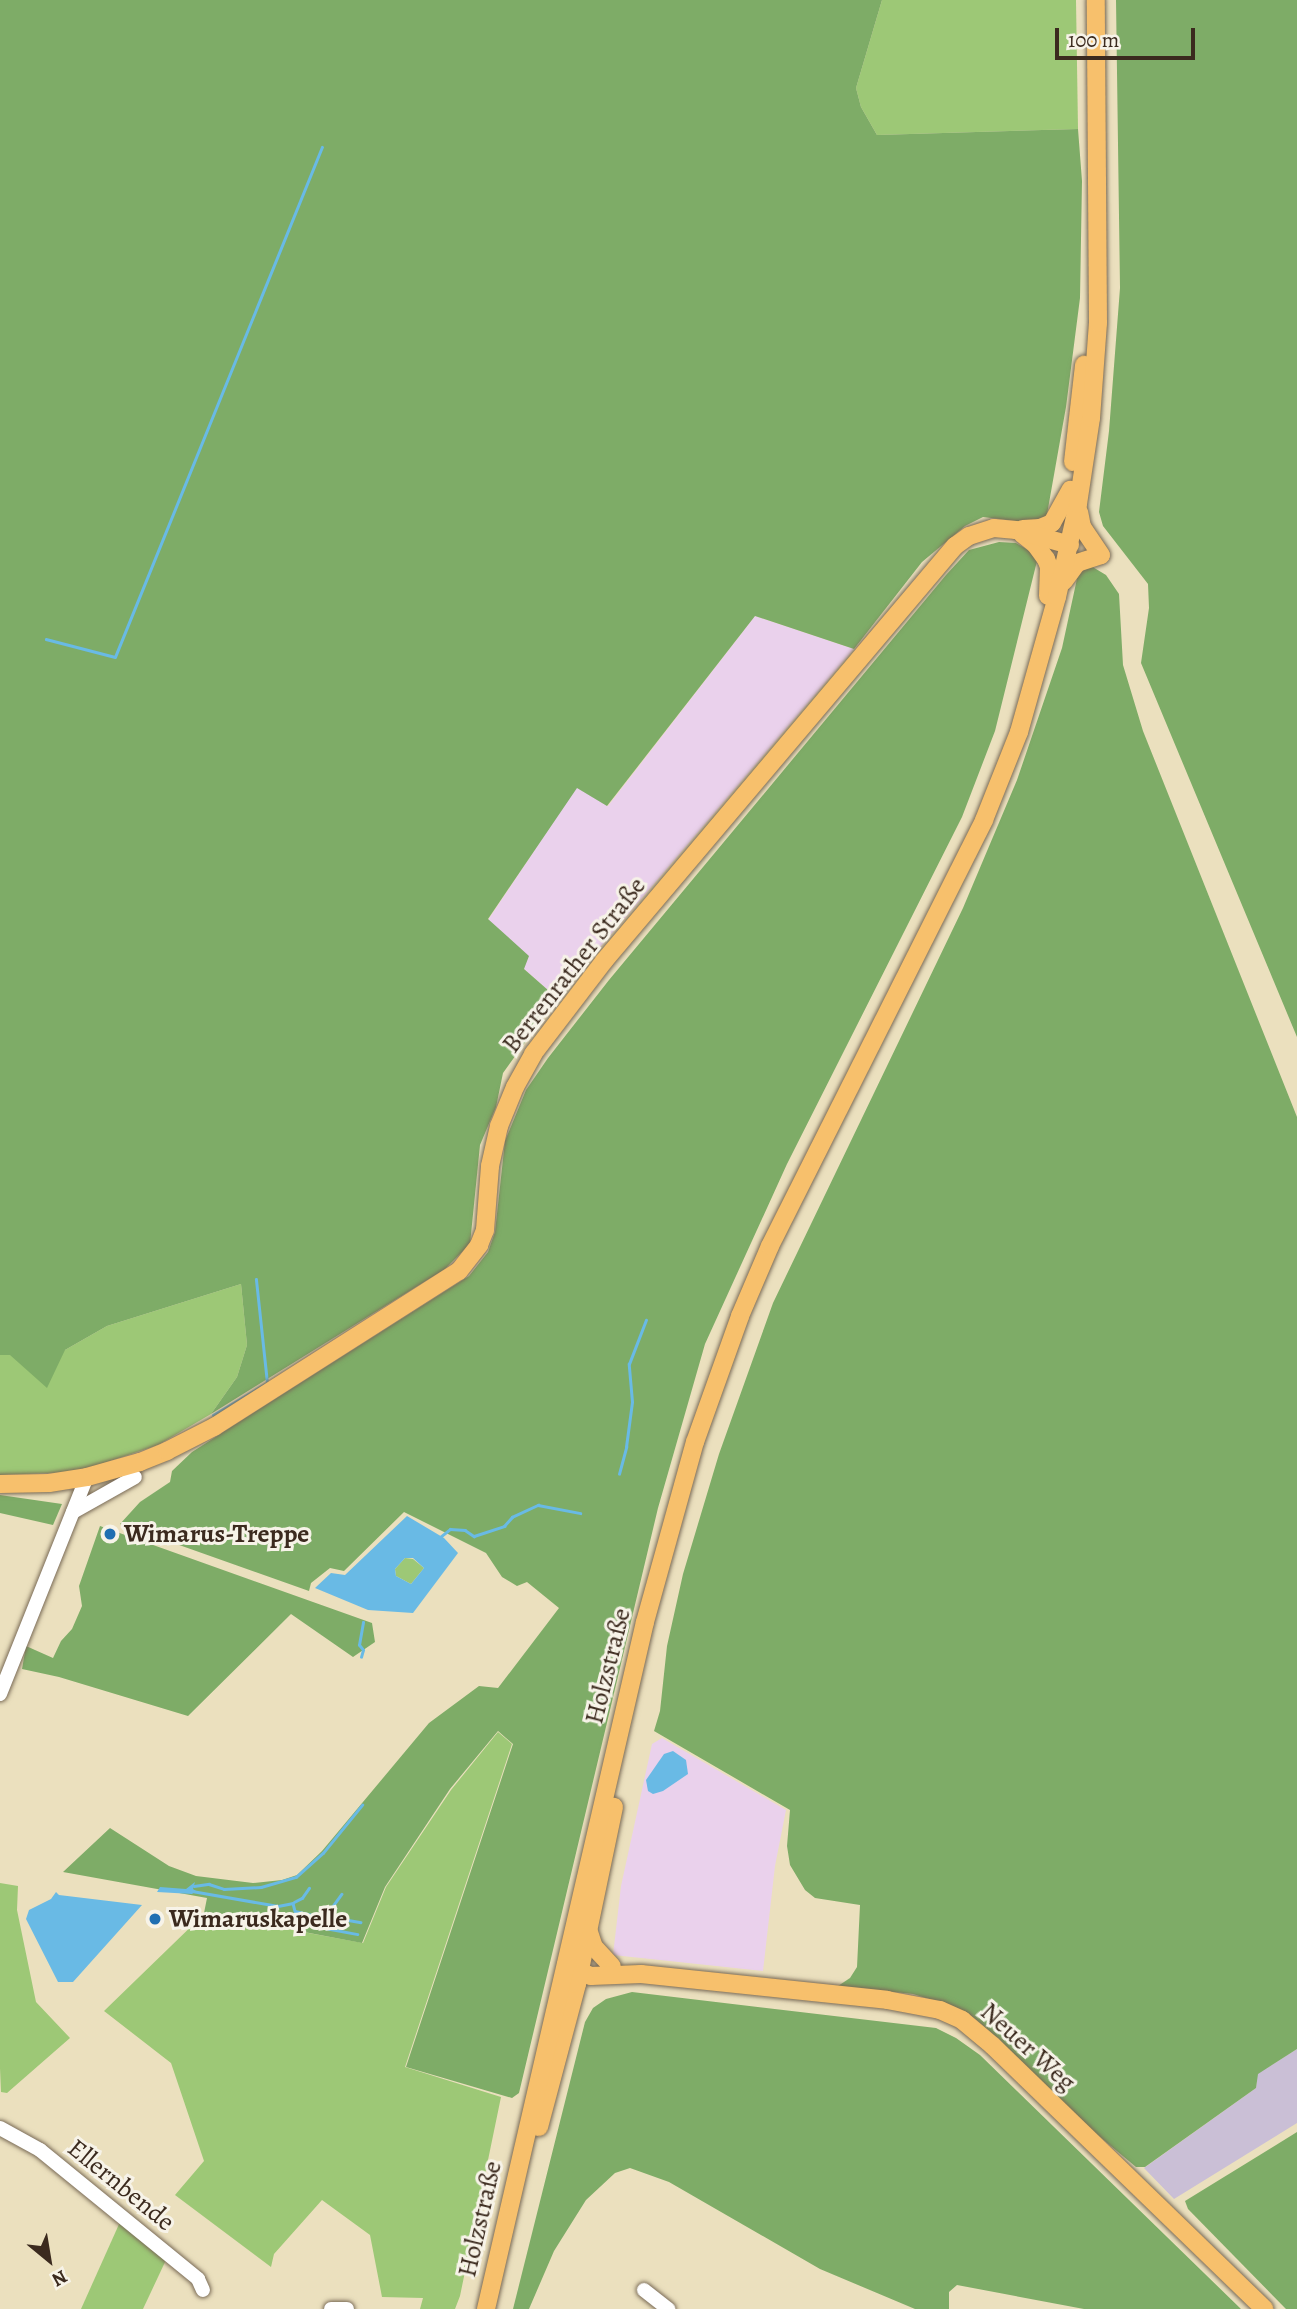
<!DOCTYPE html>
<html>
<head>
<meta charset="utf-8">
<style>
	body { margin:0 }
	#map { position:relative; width:1297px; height:2309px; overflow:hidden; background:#ebe0be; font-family:Alegreya,serif }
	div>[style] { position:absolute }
	.built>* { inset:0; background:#ead1ec }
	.industrial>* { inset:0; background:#cabfd6 }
	.green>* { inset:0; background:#9dc876 }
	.forest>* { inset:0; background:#7eac67 }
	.water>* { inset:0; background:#69bae5 }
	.stream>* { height:2.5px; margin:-1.25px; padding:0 1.25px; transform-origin:1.25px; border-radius:1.25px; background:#69bae5 }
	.roads { filter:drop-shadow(0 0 2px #796a56) drop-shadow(0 0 2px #796a56) }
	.minor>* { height:14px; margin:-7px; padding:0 7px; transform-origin:7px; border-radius:7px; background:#fff }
	.major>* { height:18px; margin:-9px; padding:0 9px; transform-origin:9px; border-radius:9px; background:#f7c06c }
	.dots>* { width:19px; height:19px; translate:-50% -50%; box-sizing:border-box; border:4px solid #f7f3e8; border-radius:50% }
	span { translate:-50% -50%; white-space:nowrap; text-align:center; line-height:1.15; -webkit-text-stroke:6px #f7f3e8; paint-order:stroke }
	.street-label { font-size:26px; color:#3b2a1e }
	.poi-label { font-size:26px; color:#3b2a1e; font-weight:700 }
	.left { translate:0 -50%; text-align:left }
	.north { position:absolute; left:14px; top:2225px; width:70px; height:70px; -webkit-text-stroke:5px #f7f3e8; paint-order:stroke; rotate:150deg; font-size:19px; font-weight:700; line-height:28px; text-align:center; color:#3b2a1e }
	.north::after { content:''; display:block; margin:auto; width:24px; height:32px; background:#3b2a1e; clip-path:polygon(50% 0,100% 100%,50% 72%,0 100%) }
	.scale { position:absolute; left:1055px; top:28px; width:140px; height:32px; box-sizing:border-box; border:4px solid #3b2a1e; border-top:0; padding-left:9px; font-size:21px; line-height:24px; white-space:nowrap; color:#3b2a1e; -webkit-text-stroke:5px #f7f3e8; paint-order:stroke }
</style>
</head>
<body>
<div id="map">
	<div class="built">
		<div style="clip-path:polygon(755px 616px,854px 649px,557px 998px,524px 969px,488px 920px,577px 787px,608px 806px)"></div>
		<div style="clip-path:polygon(662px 1738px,786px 1810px,775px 1866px,763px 1971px,613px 1955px,621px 1886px,652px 1744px)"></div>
	</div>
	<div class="industrial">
		<div style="clip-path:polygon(1297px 2049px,1297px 2123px,1174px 2199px,1144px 2168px,1256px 2088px,1257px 2074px)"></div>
	</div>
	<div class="green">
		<div style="clip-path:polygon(882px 0,1076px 0,1078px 129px,877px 135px,861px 107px,856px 88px)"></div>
		<div style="clip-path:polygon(241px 1284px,247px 1345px,237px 1377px,211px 1414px,158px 1445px,89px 1468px,74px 1472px,0 1475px,0 1355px,65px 1350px,107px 1326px)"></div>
		<div style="clip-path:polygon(405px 1558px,413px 1559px,424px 1568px,411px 1584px,396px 1576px,395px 1569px)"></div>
		<div style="clip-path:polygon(498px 1732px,512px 1744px,405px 2067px,501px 2097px,460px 2296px,455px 2309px,420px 2309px,423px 2298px,382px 2297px,370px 2235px,322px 2200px,274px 2254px,271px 2267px,175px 2195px,204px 2161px,171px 2063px,104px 2011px,204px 1914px,363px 1943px,386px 1887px,451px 1790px)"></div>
		<div style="clip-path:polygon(0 1883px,18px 1886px,17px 1910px,36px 2002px,70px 2038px,7px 2093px,1px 2092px,0 2068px)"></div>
		<div style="clip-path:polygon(120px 2222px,166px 2260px,143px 2309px,81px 2309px)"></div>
	</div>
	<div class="forest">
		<div style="clip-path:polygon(0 0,882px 0,856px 88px,861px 107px,877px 135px,1078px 129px,1082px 181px,1080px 298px,1066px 407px,1046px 520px,1032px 523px,983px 517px,965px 526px,922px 562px,854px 649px,755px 616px,607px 806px,577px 788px,488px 919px,529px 956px,524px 969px,557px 998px,503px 1073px,496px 1107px,480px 1145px,470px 1244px,445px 1269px,211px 1414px,237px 1377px,247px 1345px,241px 1284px,107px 1326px,65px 1350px,47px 1388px,10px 1355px,0 1355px)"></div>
		<div style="clip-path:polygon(1116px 0,1297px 0,1297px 1037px,1141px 663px,1149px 608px,1148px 584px,1103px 526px,1099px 512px,1109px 431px,1120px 288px)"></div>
		<div style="clip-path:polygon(999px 542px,1016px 543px,1028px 550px,1037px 561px,995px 731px,962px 817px,787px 1164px,705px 1344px,658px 1508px,519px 2093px,512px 2098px,406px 2067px,513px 1744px,498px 1731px,450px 1789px,385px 1887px,362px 1943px,204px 1913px,207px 1898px,63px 1872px,110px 1828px,169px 1866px,196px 1876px,253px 1883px,282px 1880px,297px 1875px,322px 1851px,429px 1723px,479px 1686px,498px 1688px,559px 1608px,527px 1582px,517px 1586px,502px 1577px,486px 1553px,404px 1512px,344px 1571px,330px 1568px,311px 1583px,309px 1591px,120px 1524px,140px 1502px,170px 1482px,172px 1471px,192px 1452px,469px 1276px,488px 1252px,495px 1232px,505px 1141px,526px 1090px,548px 1058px,609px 980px,946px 575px,969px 550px)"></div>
		<div style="clip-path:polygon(1091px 566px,1106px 575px,1119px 594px,1123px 665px,1143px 731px,1297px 1117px,1297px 2049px,1258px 2074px,1256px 2088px,1145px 2167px,1136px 2167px,1057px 2101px,1001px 2041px,974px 2018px,955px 2007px,913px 1994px,838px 1986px,850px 1978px,857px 1967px,860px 1905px,815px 1898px,805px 1890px,790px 1865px,787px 1846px,790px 1810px,654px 1731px,660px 1711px,667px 1646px,683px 1574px,719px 1454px,773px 1303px,963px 908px,1017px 780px,1062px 648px,1078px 574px)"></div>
		<div style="clip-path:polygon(0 1495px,62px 1504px,53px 1525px,0 1513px)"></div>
		<div style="clip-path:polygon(100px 1526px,372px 1623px,375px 1642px,353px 1657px,291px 1614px,188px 1716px,59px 1677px,22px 1669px,26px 1646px,53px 1658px,61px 1641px,72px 1629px,82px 1606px,79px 1586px)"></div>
		<div style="clip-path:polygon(632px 1992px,936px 2028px,956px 2038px,980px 2055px,1241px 2309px,1084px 2309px,957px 2285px,949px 2292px,949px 2309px,915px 2309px,820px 2269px,669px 2182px,630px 2168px,615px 2173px,586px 2200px,554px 2251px,529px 2309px,513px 2309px,585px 2022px,593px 2008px,606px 1999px)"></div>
		<div style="clip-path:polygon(1297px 2132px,1297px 2309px,1286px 2309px,1188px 2209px,1185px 2201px)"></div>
	</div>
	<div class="water">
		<div style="clip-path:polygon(evenodd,407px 1516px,444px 1538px,458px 1553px,413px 1613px,368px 1610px,315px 1588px,331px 1573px,345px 1575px,407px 1516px,405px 1558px,413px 1558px,424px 1568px,411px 1584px,396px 1576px,395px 1569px,405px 1558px)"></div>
		<div style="clip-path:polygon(673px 1751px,686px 1760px,688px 1774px,663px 1791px,653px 1794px,648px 1791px,646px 1780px,664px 1754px)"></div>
		<div style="clip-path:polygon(195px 1882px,193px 1889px,196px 1891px,192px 1894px,157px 1892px,160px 1887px,186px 1889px)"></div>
		<div style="clip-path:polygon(56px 1892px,59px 1895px,142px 1905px,73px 1982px,58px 1982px,26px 1919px,29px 1910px,51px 1899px)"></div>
	</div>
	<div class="stream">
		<div style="left:46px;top:639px;width:71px;rotate:14.6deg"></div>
		<div style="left:115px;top:657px;width:550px;rotate:-67.91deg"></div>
		<div style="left:213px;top:1415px;width:63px;rotate:-30.7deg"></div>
		<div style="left:267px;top:1383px;width:104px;rotate:-96.1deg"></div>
		<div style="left:619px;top:1474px;width:28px;rotate:-75deg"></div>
		<div style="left:626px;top:1447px;width:45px;rotate:-82.4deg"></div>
		<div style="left:632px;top:1402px;width:38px;rotate:-95deg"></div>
		<div style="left:629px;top:1364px;width:47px;rotate:-68.9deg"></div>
		<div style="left:439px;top:1538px;width:14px;rotate:-39deg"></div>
		<div style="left:450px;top:1529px;width:15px;rotate:4deg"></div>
		<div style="left:465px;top:1530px;width:11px;rotate:34deg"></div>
		<div style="left:474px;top:1536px;width:32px;rotate:-18deg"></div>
		<div style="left:504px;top:1526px;width:12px;rotate:-48deg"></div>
		<div style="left:512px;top:1517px;width:29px;rotate:-25deg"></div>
		<div style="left:538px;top:1505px;width:43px;rotate:10.8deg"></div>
		<div style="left:361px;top:1657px;width:7px;rotate:-74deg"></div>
		<div style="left:363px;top:1650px;width:6px;rotate:-129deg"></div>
		<div style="left:359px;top:1645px;width:23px;rotate:-80deg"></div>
		<div style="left:194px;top:1886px;width:15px;rotate:-8deg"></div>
		<div style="left:209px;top:1884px;width:16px;rotate:18deg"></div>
		<div style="left:224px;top:1889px;width:37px;rotate:-3deg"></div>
		<div style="left:261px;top:1887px;width:36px;rotate:-16deg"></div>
		<div style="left:296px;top:1877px;width:36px;rotate:-42deg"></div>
		<div style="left:323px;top:1853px;width:62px;rotate:-50.9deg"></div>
		<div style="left:192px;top:1891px;width:87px;rotate:9.9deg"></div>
		<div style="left:278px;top:1906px;width:15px;rotate:-11deg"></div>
		<div style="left:293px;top:1903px;width:8px;rotate:76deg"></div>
		<div style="left:295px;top:1911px;width:18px;rotate:13deg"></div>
		<div style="left:342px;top:1894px;width:27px;rotate:126deg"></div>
		<div style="left:326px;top:1916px;width:35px;rotate:10deg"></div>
		<div style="left:294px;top:1902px;width:9px;rotate:-27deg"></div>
		<div style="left:302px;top:1898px;width:12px;rotate:-55deg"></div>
		<div style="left:314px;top:1926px;width:44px;rotate:10.5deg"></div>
	</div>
	<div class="roads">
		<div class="minor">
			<div style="left:73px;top:1512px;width:71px;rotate:-29.4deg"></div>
			<div style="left:0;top:1694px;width:234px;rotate:-68.2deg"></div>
			<div style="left:0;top:2128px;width:46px;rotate:28.8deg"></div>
			<div style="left:40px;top:2150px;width:204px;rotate:39.2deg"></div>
			<div style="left:198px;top:2279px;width:12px;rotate:66deg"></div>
			<div style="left:644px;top:2290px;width:31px;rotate:38deg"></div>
			<div style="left:331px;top:2309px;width:16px"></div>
		</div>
		<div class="major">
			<div style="left:1073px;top:462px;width:98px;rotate:-83.5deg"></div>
			<div style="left:1023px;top:529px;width:17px;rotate:-3deg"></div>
			<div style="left:1040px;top:528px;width:13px;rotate:-23deg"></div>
			<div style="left:1052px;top:523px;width:38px;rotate:-61deg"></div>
			<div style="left:1022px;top:534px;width:16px;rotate:38deg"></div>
			<div style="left:1035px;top:544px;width:19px;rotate:54deg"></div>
			<div style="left:1046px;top:559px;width:9px;rotate:69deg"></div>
			<div style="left:1049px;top:567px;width:29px;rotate:92deg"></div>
			<div style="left:1064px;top:581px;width:22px;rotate:-54deg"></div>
			<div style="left:1077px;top:563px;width:25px;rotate:-18deg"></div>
			<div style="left:1101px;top:555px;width:34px;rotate:-124deg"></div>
			<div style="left:1082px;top:527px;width:15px;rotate:-101deg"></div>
			<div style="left:0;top:1484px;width:49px;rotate:-1.2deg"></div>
			<div style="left:49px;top:1483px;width:38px;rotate:-9deg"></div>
			<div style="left:87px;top:1477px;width:55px;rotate:-15.8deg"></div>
			<div style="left:140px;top:1462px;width:29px;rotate:-22deg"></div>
			<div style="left:167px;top:1451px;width:53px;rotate:-27.1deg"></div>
			<div style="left:214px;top:1427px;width:290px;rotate:-32.5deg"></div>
			<div style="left:459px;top:1271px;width:33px;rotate:-52deg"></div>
			<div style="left:479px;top:1245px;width:16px;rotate:-68deg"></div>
			<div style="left:485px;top:1230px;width:64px;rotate:-85.5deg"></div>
			<div style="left:490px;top:1166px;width:41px;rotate:-77.3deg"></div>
			<div style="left:499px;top:1126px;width:42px;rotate:-67.7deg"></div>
			<div style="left:515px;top:1087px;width:38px;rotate:-61deg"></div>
			<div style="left:533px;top:1054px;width:117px;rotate:-52.6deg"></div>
			<div style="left:604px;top:961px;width:544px;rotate:-49.78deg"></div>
			<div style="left:955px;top:546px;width:17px;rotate:-36deg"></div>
			<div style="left:969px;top:536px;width:26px;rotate:-18deg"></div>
			<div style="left:994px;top:528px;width:22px;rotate:5deg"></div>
			<div style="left:1016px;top:530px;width:56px;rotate:15.5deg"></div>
			<div style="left:588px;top:1929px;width:19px;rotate:72deg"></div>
			<div style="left:594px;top:1947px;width:26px;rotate:47deg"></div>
			<div style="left:566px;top:1965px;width:27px;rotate:24deg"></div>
			<div style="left:591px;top:1976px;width:50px;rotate:-2.3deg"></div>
			<div style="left:641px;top:1974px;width:247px;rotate:6deg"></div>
			<div style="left:887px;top:2000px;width:54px;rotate:10.7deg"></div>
			<div style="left:940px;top:2010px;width:24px;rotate:24deg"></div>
			<div style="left:962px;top:2020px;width:40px;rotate:40deg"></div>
			<div style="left:993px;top:2046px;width:378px;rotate:44.1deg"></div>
			<div style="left:539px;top:2127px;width:148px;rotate:-75.1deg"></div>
			<div style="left:577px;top:1984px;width:181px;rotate:-78.2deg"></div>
			<div style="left:486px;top:2309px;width:705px;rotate:-76.97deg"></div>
			<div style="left:645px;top:1622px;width:187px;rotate:-74.5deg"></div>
			<div style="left:695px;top:1442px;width:134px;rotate:-70.3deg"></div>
			<div style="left:740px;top:1316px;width:76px;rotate:-66.8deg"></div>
			<div style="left:770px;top:1246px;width:477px;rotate:-63.3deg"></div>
			<div style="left:984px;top:820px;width:95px;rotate:-68.3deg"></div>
			<div style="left:1019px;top:732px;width:140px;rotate:-74.3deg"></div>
			<div style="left:1057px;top:597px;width:95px;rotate:-77.3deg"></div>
			<div style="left:1078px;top:504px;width:87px;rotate:-81.4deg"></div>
			<div style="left:1091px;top:418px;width:95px;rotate:-85.8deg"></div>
			<div style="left:1098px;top:323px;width:323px;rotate:-90.4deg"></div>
		</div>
	</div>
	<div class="dots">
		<div style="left:110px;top:1534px;background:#1f6fb2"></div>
		<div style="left:155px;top:1919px;background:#1f6fb2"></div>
	</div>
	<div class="street-label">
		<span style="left:574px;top:965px;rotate:-52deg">Berrenrather Straße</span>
		<span style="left:608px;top:1666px;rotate:-76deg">Holzstraße</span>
		<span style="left:1028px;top:2047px;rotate:42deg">Neuer Weg</span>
		<span style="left:121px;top:2185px;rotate:39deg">Ellernbende</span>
		<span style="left:480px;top:2219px;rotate:-77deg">Holzstraße</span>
	</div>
	<div class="poi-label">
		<span class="left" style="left:124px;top:1534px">Wimarus-Treppe</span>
		<span class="left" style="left:169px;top:1919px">Wimaruskapelle</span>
	</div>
	<div class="north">N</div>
	<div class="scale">100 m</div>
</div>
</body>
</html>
